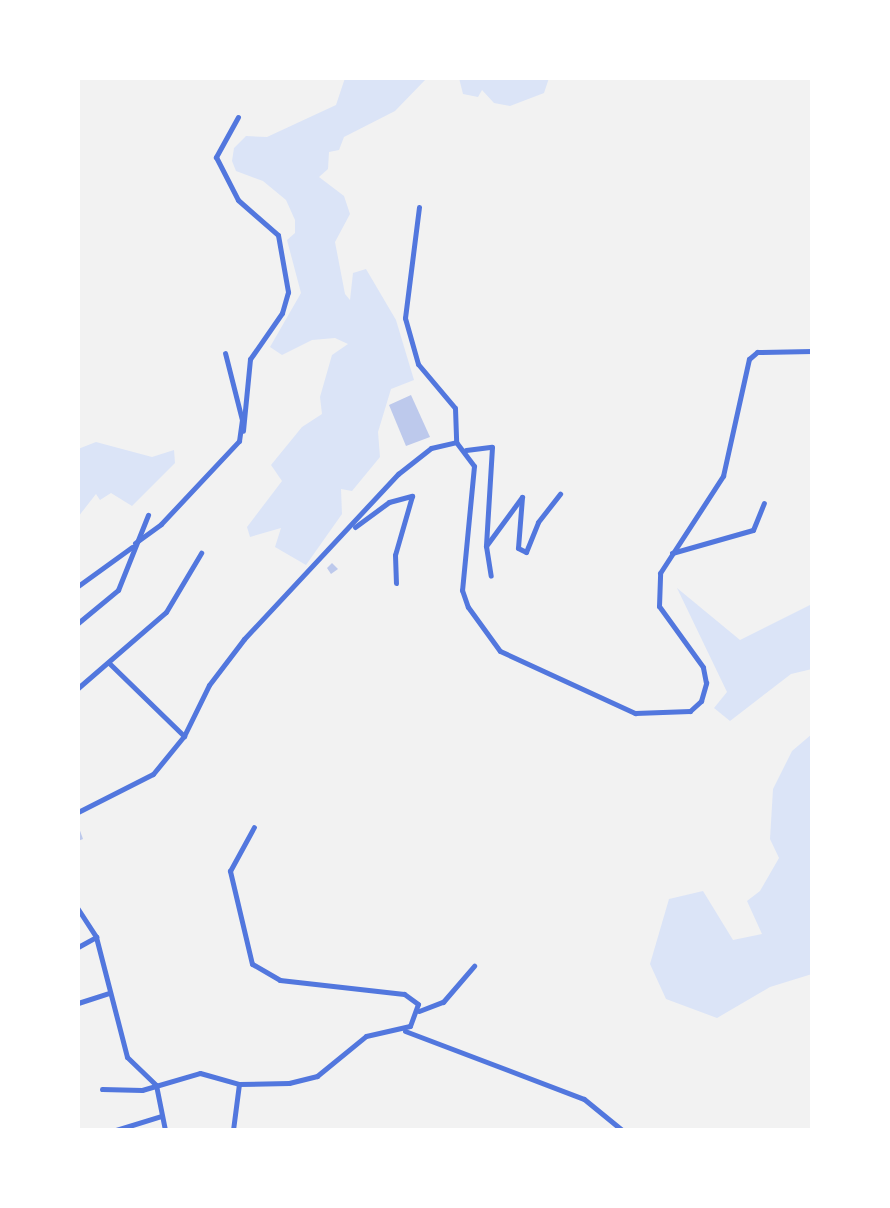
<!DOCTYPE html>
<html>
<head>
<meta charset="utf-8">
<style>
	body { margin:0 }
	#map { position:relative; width:890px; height:1208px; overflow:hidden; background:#f2f2f2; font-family:"Alegreya Sans",sans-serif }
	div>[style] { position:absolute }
	.green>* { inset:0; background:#dbe4f7 }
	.building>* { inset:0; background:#bdc9ec }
	.minor>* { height:5px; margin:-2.5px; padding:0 2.5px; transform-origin:2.5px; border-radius:2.5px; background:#5277de }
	span { translate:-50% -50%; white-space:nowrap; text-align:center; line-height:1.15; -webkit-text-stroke:6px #fff; paint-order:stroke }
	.frame { position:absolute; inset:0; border:80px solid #fff; pointer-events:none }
</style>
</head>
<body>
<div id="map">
	<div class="green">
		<div style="clip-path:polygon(345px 78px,427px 78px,395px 111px,344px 137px,339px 150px,329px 152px,328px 169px,319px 177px,344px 196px,350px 214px,335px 242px,345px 294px,350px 300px,353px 273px,366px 269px,396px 320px,414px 380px,391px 389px,378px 432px,380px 457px,352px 491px,341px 489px,342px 514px,306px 565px,275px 547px,281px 528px,250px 537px,247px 527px,282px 481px,271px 465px,302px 427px,322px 414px,320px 397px,332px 355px,348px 344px,335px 338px,312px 340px,282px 355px,270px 347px,301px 293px,287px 240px,295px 233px,295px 220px,286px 200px,263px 181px,236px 171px,232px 161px,234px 148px,246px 136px,267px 137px,336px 105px)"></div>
		<div style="clip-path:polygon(459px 78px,549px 78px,544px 93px,510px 106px,494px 103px,482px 90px,478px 97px,463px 94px)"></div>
		<div style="clip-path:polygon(96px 442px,152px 457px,174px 450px,175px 463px,132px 506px,111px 493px,100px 500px,96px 494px,78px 517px,78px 449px)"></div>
		<div style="clip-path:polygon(677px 588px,740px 640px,812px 604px,812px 669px,791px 674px,730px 721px,714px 708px,727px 692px)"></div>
		<div style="clip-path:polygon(812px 734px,812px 974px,770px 987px,717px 1018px,666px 999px,650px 964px,669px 899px,703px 891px,733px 940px,762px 934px,747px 901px,760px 891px,779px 858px,770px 839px,773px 789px,792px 751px)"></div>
	</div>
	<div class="building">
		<div style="clip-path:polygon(411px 395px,430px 437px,406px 446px,389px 405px)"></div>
		<div style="clip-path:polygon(332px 563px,338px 569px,331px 574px,327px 568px)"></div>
		<div style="clip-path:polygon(78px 825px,83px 839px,78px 841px)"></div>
	</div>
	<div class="minor">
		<div style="left:238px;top:117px;width:46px;rotate:118.8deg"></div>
		<div style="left:216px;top:157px;width:48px;rotate:62.9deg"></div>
		<div style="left:238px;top:200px;width:53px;rotate:41.2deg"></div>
		<div style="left:278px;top:235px;width:58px;rotate:80deg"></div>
		<div style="left:288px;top:292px;width:22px;rotate:106deg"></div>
		<div style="left:282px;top:313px;width:56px;rotate:124.8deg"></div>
		<div style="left:250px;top:359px;width:72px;rotate:95.6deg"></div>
		<div style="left:419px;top:207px;width:112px;rotate:97.2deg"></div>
		<div style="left:405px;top:318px;width:48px;rotate:74.2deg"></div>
		<div style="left:418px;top:364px;width:57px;rotate:49.9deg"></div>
		<div style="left:455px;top:408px;width:34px;rotate:88deg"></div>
		<div style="left:466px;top:450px;width:26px;rotate:-7deg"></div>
		<div style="left:492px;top:447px;width:99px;rotate:93.5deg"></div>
		<div style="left:486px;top:546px;width:30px;rotate:81deg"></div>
		<div style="left:355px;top:527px;width:42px;rotate:-36.3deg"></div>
		<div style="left:389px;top:502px;width:24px;rotate:-15deg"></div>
		<div style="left:412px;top:496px;width:61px;rotate:106.1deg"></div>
		<div style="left:395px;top:555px;width:28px;rotate:88deg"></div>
		<div style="left:135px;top:543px;width:32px;rotate:-36deg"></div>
		<div style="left:161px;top:524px;width:114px;rotate:-46.8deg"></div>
		<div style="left:239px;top:441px;width:21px;rotate:-82deg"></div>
		<div style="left:242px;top:420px;width:69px;rotate:-104.2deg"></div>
		<div style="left:486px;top:546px;width:61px;rotate:-53.7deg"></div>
		<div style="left:522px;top:497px;width:51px;rotate:94.5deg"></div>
		<div style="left:518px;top:548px;width:9px;rotate:27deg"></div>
		<div style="left:526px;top:552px;width:32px;rotate:-68deg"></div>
		<div style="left:538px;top:522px;width:36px;rotate:-52deg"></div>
		<div style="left:672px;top:553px;width:84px;rotate:-15.9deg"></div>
		<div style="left:753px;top:530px;width:29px;rotate:-68deg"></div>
		<div style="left:78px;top:586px;width:67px;rotate:-35.8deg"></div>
		<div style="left:78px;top:623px;width:52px;rotate:-39.5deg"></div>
		<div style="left:118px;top:590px;width:81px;rotate:-68.2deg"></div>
		<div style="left:109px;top:663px;width:105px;rotate:44.2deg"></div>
		<div style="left:78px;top:688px;width:116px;rotate:-40.8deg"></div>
		<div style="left:166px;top:612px;width:69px;rotate:-59.3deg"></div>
		<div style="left:78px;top:812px;width:84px;rotate:-26.9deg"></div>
		<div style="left:153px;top:774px;width:49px;rotate:-50.8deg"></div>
		<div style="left:184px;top:736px;width:57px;rotate:-63.9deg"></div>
		<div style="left:209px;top:685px;width:58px;rotate:-52.7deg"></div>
		<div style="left:244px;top:639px;width:226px;rotate:-47deg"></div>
		<div style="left:398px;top:474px;width:42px;rotate:-38.2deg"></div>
		<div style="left:431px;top:448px;width:26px;rotate:-13deg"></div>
		<div style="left:456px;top:442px;width:30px;rotate:53deg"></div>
		<div style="left:474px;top:466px;width:125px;rotate:95.5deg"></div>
		<div style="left:462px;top:590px;width:18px;rotate:71deg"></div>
		<div style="left:468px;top:607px;width:54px;rotate:54deg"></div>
		<div style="left:500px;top:651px;width:149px;rotate:24.7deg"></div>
		<div style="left:635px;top:713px;width:55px;rotate:-2.1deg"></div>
		<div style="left:690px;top:711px;width:15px;rotate:-42deg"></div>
		<div style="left:701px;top:701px;width:19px;rotate:-74deg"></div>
		<div style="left:706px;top:683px;width:16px;rotate:-101deg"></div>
		<div style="left:703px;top:667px;width:75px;rotate:-125.8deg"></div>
		<div style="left:659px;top:606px;width:33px;rotate:-88deg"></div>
		<div style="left:660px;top:573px;width:116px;rotate:-57deg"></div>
		<div style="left:723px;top:476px;width:120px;rotate:-77.5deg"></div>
		<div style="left:749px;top:359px;width:11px;rotate:-41deg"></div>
		<div style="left:757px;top:352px;width:55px;rotate:-1deg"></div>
		<div style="left:78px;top:909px;width:33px;rotate:57deg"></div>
		<div style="left:96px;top:937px;width:124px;rotate:75.5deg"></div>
		<div style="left:127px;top:1057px;width:40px;rotate:44deg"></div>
		<div style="left:156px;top:1085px;width:46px;rotate:78.7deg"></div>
		<div style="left:78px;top:947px;width:21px;rotate:-29deg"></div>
		<div style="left:78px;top:1003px;width:33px;rotate:-18deg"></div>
		<div style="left:419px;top:1011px;width:26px;rotate:-21deg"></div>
		<div style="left:443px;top:1002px;width:48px;rotate:-49.3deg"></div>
		<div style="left:405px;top:1031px;width:191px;rotate:20.8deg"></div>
		<div style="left:584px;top:1099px;width:49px;rotate:39.2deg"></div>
		<div style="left:102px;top:1089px;width:40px;rotate:1.4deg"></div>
		<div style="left:142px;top:1090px;width:60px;rotate:-16.3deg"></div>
		<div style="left:200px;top:1073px;width:41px;rotate:15.8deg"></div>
		<div style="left:239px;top:1084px;width:50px;rotate:-1.1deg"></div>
		<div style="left:289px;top:1083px;width:29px;rotate:-14deg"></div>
		<div style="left:317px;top:1076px;width:63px;rotate:-39.2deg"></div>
		<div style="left:366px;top:1036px;width:45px;rotate:-12.8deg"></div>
		<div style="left:410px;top:1026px;width:23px;rotate:-70deg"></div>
		<div style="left:418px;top:1004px;width:17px;rotate:-144deg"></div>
		<div style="left:404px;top:994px;width:125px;rotate:-173.6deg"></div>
		<div style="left:280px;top:980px;width:32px;rotate:-150deg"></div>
		<div style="left:252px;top:964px;width:96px;rotate:-103.3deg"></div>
		<div style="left:230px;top:871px;width:50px;rotate:-61.4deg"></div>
		<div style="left:116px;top:1130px;width:47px;rotate:-17.3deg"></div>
		<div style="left:233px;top:1130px;width:46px;rotate:-82.6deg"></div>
	</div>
	<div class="frame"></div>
</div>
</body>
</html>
